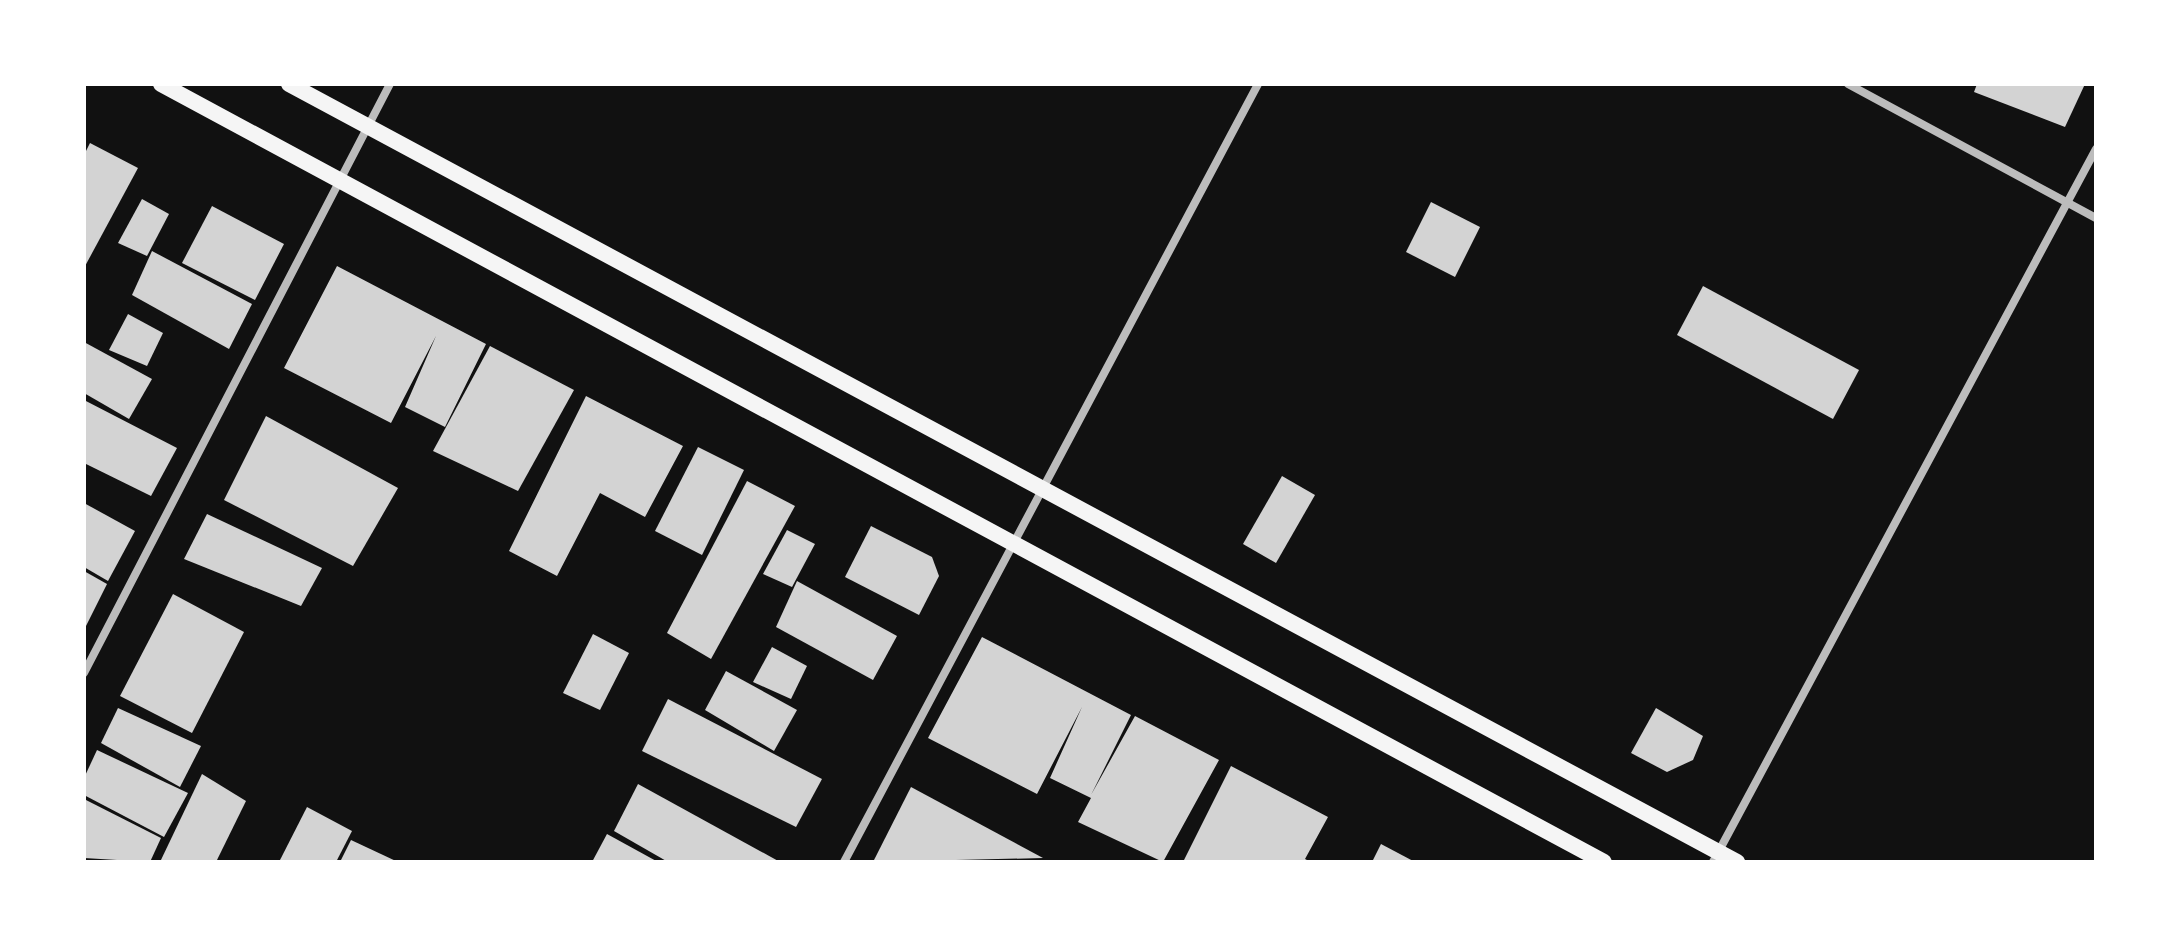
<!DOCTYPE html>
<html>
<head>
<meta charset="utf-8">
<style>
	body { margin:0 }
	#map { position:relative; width:2180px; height:946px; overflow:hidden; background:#111; font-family:Raleway,sans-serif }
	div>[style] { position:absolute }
	.building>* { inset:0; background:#d3d3d3 }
	.minor>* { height:8px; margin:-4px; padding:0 4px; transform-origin:4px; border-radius:4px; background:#bcbcbc }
	.secondary>* { height:16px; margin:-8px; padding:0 8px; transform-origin:8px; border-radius:8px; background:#f5f5f5 }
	span { translate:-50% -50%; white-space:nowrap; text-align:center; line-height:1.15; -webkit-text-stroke:6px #fff; paint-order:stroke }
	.frame { position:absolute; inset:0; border:86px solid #fff; pointer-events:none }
</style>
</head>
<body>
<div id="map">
	<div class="building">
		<div style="clip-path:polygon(1977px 84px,2085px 84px,2065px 127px,1974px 92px)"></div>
		<div style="clip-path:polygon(90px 143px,138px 168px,84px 268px,84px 155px)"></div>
		<div style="clip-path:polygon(142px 199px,169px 214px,147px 256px,118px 243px)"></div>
		<div style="clip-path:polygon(1431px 202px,1480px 227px,1455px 277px,1406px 252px)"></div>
		<div style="clip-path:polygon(212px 206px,284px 244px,255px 300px,182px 263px)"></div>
		<div style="clip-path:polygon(152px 251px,252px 304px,229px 349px,132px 295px)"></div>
		<div style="clip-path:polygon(337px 266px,486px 344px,445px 427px,405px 407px,436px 336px,391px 423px,284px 368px)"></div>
		<div style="clip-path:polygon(1703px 286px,1859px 370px,1833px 419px,1677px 335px)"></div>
		<div style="clip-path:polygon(128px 314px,163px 333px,147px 366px,109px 350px)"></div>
		<div style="clip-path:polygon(84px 342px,152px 379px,129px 419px,84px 393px)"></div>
		<div style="clip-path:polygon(490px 346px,574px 390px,518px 491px,433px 451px)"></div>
		<div style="clip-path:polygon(586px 396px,683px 446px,645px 517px,600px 493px,557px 576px,509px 551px)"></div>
		<div style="clip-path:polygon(84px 400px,177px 448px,151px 496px,84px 463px)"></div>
		<div style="clip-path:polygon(266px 416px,398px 488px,353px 566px,224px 500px)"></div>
		<div style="clip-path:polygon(698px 447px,744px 470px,702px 555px,655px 531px)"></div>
		<div style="clip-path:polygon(1282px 476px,1315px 495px,1276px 563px,1243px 544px)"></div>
		<div style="clip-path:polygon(747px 481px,795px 506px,711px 659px,667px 633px)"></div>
		<div style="clip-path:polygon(84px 503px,135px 531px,108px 581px,84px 567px)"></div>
		<div style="clip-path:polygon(207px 514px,322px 568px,301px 606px,184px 559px)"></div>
		<div style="clip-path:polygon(871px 526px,932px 557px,939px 576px,919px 615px,845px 577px)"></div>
		<div style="clip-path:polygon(787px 530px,815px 544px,792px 587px,763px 574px)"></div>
		<div style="clip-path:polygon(84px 571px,107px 584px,84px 630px)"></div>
		<div style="clip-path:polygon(797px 581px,897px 636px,873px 680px,776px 627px)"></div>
		<div style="clip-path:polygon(173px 594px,244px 632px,192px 733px,120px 696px)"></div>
		<div style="clip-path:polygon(593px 634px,629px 653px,600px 710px,563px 693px)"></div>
		<div style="clip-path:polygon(982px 637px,1131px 715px,1091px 795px,1135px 716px,1219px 760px,1163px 862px,1078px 822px,1091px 798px,1050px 778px,1082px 707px,1037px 794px,928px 738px)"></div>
		<div style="clip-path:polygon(772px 647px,807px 666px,791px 699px,753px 682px)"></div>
		<div style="clip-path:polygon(726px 671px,797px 710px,774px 751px,705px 710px)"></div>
		<div style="clip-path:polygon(668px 699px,822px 779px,796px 827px,642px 751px)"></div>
		<div style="clip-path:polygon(118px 708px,201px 746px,180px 787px,101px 743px)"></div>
		<div style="clip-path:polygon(1656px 708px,1703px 736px,1693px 760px,1667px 772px,1631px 753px)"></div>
		<div style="clip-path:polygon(97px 750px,188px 793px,164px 837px,84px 795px,84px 778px)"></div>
		<div style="clip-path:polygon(1231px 766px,1328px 817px,1305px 859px,1311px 862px,1183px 862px)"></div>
		<div style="clip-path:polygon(202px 774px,246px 801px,216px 862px,160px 862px)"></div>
		<div style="clip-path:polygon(638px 784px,780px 862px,668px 862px,614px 831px)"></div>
		<div style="clip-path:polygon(911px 787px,1043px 858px,873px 862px)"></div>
		<div style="clip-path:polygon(84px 799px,161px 838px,150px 862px,84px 858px)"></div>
		<div style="clip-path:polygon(307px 807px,352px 831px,336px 862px,279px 862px)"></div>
		<div style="clip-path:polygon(607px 834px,658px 862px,592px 862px)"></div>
		<div style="clip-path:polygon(351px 840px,398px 862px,340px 862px)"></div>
		<div style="clip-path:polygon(1381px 844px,1415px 862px,1372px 862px)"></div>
	</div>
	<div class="minor">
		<div style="left:1848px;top:84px;width:282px;rotate:28.4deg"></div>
		<div style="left:84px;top:673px;width:664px;rotate:-62.55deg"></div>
		<div style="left:844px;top:862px;width:881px;rotate:-61.98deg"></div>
		<div style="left:1713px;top:862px;width:809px;rotate:-61.76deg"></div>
	</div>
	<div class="secondary">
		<div style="left:161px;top:84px;width:1639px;rotate:28.33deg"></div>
		<div style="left:289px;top:84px;width:1644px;rotate:28.25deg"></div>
	</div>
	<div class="frame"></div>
</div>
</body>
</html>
